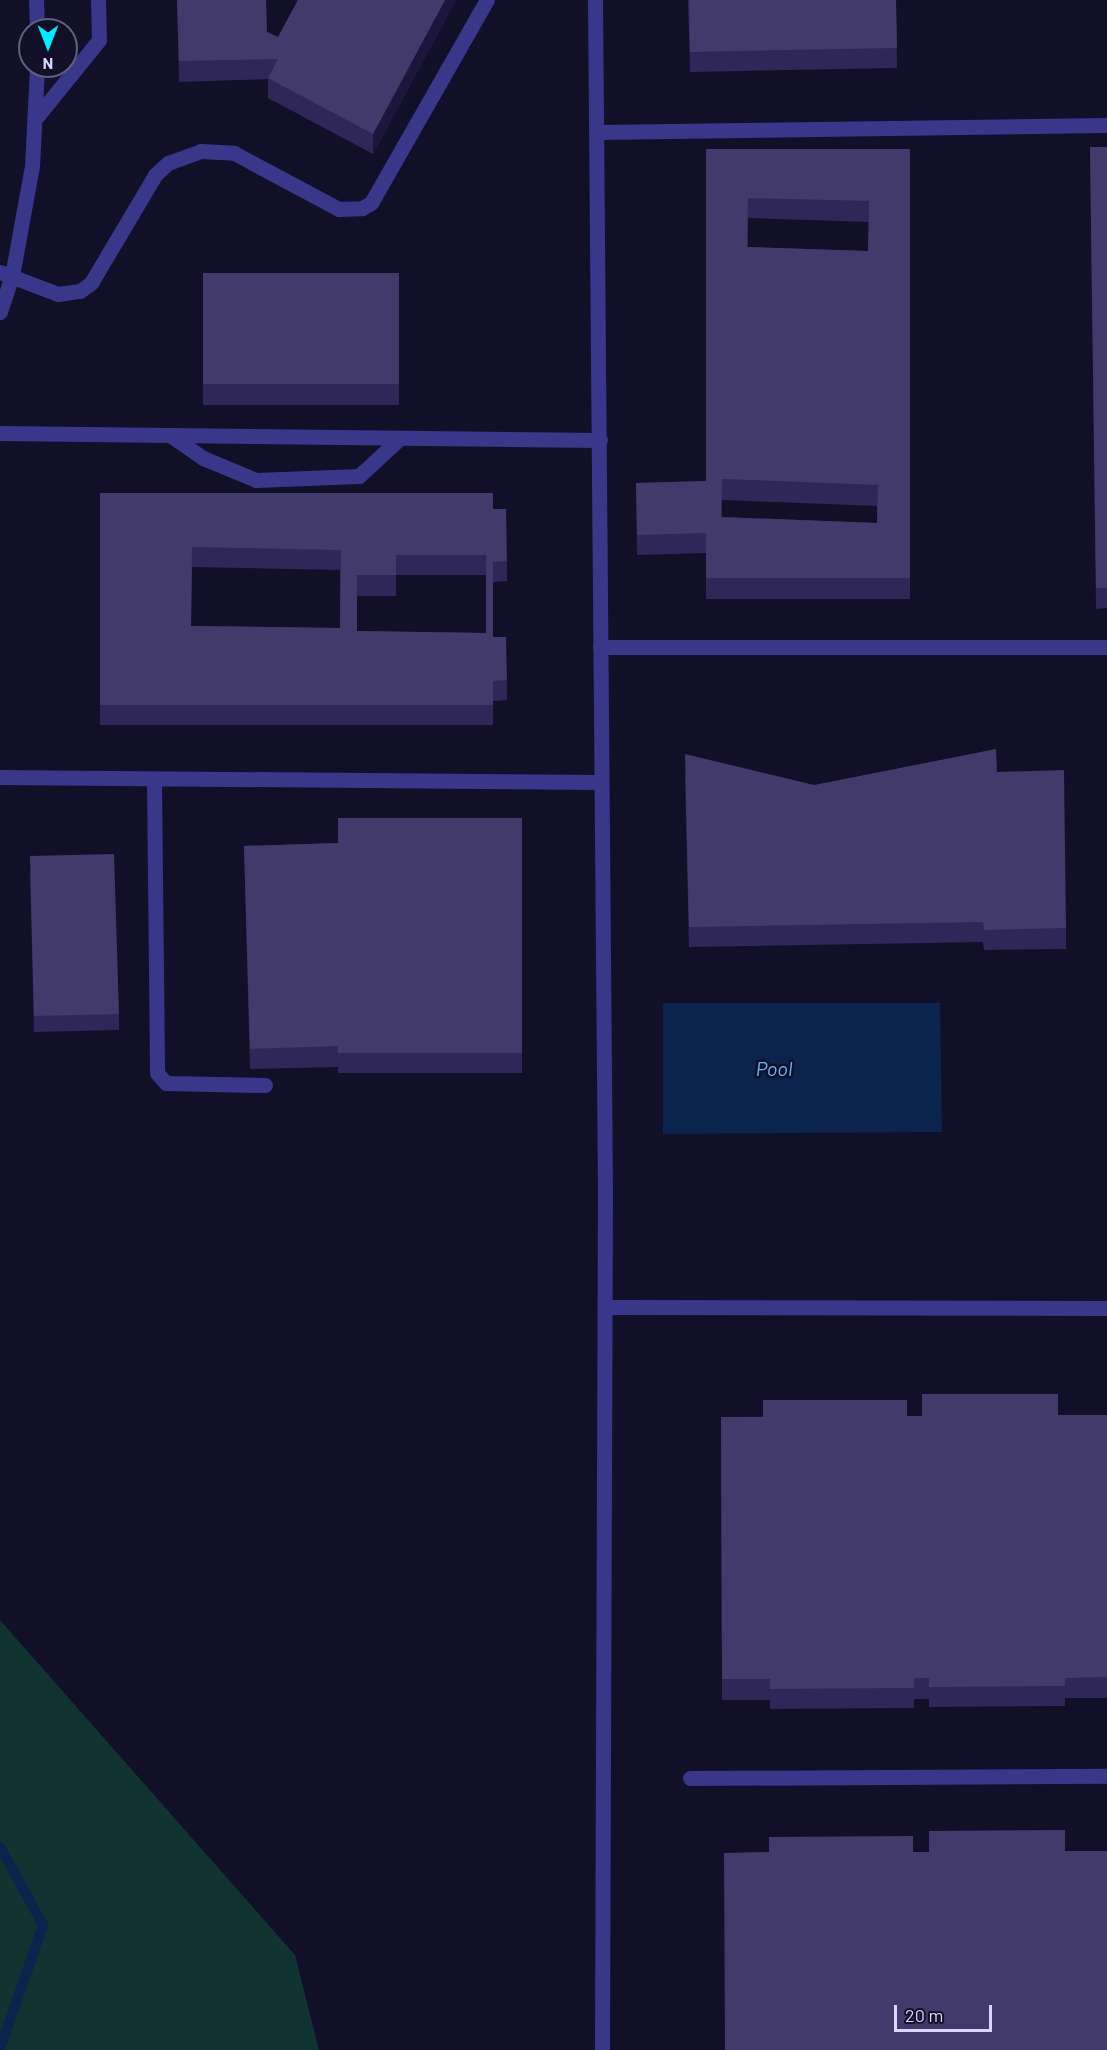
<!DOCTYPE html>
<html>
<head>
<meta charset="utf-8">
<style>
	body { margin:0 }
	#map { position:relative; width:1107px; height:2050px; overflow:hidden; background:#120f29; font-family:Barlow,sans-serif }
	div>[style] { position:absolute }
	.green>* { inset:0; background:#113331 }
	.water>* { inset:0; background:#0a244d }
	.stream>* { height:10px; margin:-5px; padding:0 5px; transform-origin:5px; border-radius:5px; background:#0a244d }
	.lane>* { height:15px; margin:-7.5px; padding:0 7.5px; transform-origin:7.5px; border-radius:7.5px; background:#38378a }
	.wall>* { inset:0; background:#2f2758 }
	.shaded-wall>* { inset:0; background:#1c163d }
	.building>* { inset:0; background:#413a6a }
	span { translate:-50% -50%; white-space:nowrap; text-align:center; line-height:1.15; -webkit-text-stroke:5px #120f29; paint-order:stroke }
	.water-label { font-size:20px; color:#64bcff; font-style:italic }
	.north { position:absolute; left:18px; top:18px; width:60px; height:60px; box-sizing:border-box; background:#120f29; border:2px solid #625f7f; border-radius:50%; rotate:180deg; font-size:16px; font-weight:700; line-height:24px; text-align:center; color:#dad6ff }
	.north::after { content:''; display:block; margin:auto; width:21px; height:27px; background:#02edff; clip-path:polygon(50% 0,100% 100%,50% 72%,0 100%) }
	.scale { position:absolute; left:894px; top:2005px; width:98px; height:27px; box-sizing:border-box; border:3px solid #dad6ff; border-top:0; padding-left:8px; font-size:18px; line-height:21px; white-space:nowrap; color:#dad6ff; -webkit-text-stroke:4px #120f29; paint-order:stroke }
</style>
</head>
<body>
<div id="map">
	<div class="green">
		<div style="clip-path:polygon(0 1620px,295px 1955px,319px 2050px,0 2050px)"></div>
	</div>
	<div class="water">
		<div style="clip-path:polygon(663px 1003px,940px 1003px,942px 1132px,663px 1134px)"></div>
	</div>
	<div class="stream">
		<div style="left:0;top:1847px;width:89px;rotate:61.1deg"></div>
		<div style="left:43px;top:1925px;width:131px;rotate:109.1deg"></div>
	</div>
	<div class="lane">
		<div style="left:36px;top:0;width:30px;rotate:88deg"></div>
		<div style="left:595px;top:0;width:1187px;rotate:89.52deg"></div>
		<div style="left:605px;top:1187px;width:863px;rotate:90.2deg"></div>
		<div style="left:35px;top:119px;width:102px;rotate:-51deg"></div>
		<div style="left:99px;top:40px;width:40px;rotate:-91.4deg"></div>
		<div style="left:597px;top:132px;width:510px;rotate:-0.79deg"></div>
		<div style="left:0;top:272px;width:62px;rotate:20.8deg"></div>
		<div style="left:58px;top:294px;width:22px;rotate:-8deg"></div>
		<div style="left:80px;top:291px;width:14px;rotate:-36deg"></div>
		<div style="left:91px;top:283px;width:126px;rotate:-59.3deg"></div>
		<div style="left:155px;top:175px;width:18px;rotate:-43deg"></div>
		<div style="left:168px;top:163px;width:35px;rotate:-20deg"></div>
		<div style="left:201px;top:151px;width:33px;rotate:3deg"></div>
		<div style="left:234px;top:153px;width:119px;rotate:28.1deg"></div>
		<div style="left:339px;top:209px;width:23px;rotate:-2deg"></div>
		<div style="left:362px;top:208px;width:10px;rotate:-29deg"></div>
		<div style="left:371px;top:203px;width:234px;rotate:-60.3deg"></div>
		<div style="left:0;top:312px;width:38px;rotate:-72deg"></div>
		<div style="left:12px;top:276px;width:112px;rotate:-79.7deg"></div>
		<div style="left:32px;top:166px;width:100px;rotate:-87.1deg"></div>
		<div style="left:0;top:433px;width:600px;rotate:0.67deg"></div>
		<div style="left:170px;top:435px;width:40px;rotate:34.9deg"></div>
		<div style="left:203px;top:458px;width:57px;rotate:22.5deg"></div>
		<div style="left:256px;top:480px;width:103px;rotate:-2.2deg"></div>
		<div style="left:359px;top:476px;width:56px;rotate:-42.8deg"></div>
		<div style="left:600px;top:647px;width:507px"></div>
		<div style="left:0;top:777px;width:601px;rotate:0.48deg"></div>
		<div style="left:154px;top:780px;width:293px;rotate:89.4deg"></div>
		<div style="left:157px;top:1073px;width:13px;rotate:48deg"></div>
		<div style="left:166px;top:1083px;width:99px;rotate:1.2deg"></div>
		<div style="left:605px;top:1307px;width:502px;rotate:0.11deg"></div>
		<div style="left:690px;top:1778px;width:417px;rotate:-0.3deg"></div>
	</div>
	<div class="wall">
		<div style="clip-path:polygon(177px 0,266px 0,267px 32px,278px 37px,298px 0,456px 0,373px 154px,268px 98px,268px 79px,179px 82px)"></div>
		<div style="clip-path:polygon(688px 0,896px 0,897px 68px,690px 72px)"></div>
		<div style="clip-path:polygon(1090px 147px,1107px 147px,1107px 608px,1096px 609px)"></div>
		<div style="clip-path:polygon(evenodd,706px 149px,910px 149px,910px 599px,706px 599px,706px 553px,637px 555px,636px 483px,706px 481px,706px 149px,748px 218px,869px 222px,868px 251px,748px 247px,748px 218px,706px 149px,722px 500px,877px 506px,877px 523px,722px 517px,722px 500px)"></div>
		<div style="clip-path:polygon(203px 273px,399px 273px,399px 405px,203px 405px)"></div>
		<div style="clip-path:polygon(evenodd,100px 493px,493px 509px,507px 561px,507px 581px,493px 582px,493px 637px,507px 680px,507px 700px,493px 701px,493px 725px,100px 725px,100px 493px,192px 567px,340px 570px,340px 628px,191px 626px,192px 567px,100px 493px,396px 575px,486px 575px,486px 633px,357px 631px,357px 596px,396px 596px,396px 575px)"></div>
		<div style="clip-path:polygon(997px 772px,1066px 928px,1066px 949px,984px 950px,983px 942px,689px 947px,685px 775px,814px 785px)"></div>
		<div style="clip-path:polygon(522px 818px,522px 1073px,338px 1073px,338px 1067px,250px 1069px,244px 846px,338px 843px)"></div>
		<div style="clip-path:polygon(30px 872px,119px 1014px,119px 1030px,34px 1032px)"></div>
		<div style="clip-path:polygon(1107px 1415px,1107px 1698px,1065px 1698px,1065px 1706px,929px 1707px,929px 1699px,914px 1699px,914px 1708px,770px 1709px,770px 1700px,722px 1700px,721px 1417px)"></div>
	</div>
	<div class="shaded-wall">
		<div style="clip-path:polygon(445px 0,456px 0,373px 154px,373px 134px)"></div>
	</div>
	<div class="building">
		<div style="clip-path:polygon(177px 0,266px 0,267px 32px,278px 37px,298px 0,445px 0,373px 134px,268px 78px,278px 59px,179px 61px)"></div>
		<div style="clip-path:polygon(689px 0,896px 0,897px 48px,690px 52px)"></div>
		<div style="clip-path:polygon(1090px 147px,1107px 147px,1107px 588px,1096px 588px)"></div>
		<div style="clip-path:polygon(evenodd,706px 149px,910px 149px,910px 578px,706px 578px,706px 533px,637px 535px,636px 483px,706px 481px,706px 149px,748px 198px,869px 201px,868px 251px,747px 247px,748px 198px,706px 149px,722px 479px,878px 485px,877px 523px,721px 517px,722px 479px)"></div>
		<div style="clip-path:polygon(203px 273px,399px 273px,399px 384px,203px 384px)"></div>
		<div style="clip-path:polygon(evenodd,100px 493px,493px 493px,493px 509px,506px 509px,507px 561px,493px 562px,493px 637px,506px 637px,507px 680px,493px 681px,493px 705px,100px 705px,100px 493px,192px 547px,341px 550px,340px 628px,191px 626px,192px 547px,100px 493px,396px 555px,486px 555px,486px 633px,357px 631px,357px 575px,396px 575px,396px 555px)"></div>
		<div style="clip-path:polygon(996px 749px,997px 772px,1064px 770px,1066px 928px,984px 930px,983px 922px,689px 927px,685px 754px,814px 785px)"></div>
		<div style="clip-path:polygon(338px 818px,522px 818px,522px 1053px,338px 1053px,338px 1046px,250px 1049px,244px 846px,338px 843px)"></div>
		<div style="clip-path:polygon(114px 854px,119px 1014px,34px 1016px,30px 856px)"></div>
		<div style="clip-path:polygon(922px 1394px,1058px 1394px,1058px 1415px,1107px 1415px,1107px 1677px,1065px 1678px,1065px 1686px,929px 1687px,929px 1678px,914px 1678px,914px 1688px,770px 1689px,770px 1679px,722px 1679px,721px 1417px,763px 1417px,763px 1400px,907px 1400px,907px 1416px,922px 1416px)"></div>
		<div style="clip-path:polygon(1065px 1830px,1065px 1851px,1107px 1851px,1107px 2050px,725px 2050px,724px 1853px,769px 1852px,769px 1837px,913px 1836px,913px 1852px,929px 1852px,929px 1831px)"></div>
	</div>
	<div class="water-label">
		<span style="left:774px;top:1068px">Pool</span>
	</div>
	<div class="north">N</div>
	<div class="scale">20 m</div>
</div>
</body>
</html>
